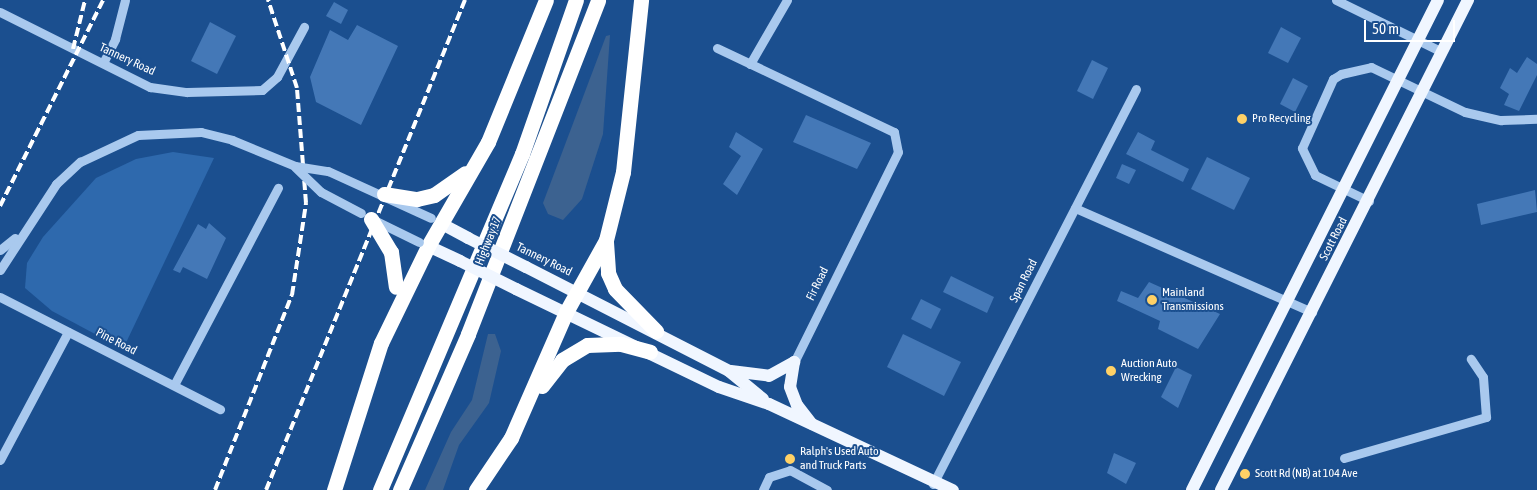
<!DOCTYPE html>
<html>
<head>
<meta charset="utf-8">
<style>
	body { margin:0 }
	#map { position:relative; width:1537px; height:490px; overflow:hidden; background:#1b4f8f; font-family:"Asap Condensed",sans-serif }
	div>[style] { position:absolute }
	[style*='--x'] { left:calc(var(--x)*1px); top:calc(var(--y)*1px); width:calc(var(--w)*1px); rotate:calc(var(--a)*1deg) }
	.green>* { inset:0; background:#2e69ad }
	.water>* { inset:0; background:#3c6290 }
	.building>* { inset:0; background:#4478b7 }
	.minor>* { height:9px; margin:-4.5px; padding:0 4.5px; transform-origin:4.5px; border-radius:4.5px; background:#a9c9ee }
	.major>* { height:12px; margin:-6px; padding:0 6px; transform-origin:6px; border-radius:6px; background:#f0f6ff }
	.highway>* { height:15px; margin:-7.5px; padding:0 7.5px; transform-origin:7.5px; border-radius:7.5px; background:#fff }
	.rail>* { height:4px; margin-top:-2px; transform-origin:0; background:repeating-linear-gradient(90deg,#fff 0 9px,transparent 0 13px) }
	.minor-bridge>* { height:9px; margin:-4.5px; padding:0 4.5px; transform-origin:4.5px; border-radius:4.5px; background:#a9c9ee }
	.major-bridge>* { height:12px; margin:-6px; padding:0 6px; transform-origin:6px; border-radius:6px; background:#f0f6ff }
	.highway-bridge>* { height:15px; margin:-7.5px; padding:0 7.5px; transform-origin:7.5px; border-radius:7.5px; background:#fff }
	.dots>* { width:14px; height:14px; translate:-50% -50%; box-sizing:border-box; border:2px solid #1b4f8f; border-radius:50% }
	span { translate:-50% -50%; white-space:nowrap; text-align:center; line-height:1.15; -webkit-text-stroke:4px #1b4f8f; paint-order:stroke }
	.street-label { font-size:12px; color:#fff }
	.poi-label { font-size:12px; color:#fff }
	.left { translate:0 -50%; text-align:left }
	.scale { position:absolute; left:1364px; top:20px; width:91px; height:22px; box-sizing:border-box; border:2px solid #fff; border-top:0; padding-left:6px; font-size:15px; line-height:18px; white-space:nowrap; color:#fff; -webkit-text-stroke:4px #1b4f8f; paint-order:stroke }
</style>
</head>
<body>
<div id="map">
	<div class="green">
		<div style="clip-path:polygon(173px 152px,214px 158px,123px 349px,52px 311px,25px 288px,27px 263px,43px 237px,96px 178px,136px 159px)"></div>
	</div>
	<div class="water">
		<div style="clip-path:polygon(610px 35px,603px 134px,582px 199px,563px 220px,548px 214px,543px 203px,606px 36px)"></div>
		<div style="clip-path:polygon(488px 334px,495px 334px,501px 351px,489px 403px,459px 445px,443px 490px,425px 490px,451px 432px,472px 400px)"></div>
	</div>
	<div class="building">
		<div style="clip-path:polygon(334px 2px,348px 10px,341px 24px,326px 16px)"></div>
		<div style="clip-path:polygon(210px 22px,236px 36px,217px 74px,191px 61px)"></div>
		<div style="clip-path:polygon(357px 25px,398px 46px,361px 125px,316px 102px,310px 77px,330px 30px,348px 40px)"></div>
		<div style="clip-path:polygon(1281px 27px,1301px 38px,1288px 63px,1268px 53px)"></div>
		<div style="clip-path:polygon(1527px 57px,1537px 64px,1537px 75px,1519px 111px,1504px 105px,1509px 94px,1500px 88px,1510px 68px,1517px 73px)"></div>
		<div style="clip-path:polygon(1092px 60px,1108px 68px,1093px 99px,1077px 91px)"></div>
		<div style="clip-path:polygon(1293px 78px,1308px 86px,1295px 112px,1280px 104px)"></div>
		<div style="clip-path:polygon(806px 115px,871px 143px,857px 169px,793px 142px)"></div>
		<div style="clip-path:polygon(736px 132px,763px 149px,737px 195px,723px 184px,741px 156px,729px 147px)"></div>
		<div style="clip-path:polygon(1138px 132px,1155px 141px,1151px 150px,1189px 169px,1183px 182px,1126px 154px)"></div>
		<div style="clip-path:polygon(1207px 157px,1250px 178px,1234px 210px,1191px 189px)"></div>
		<div style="clip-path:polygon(1122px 164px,1136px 170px,1129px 184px,1116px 178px)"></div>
		<div style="clip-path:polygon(1535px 190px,1537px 212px,1481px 225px,1477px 204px)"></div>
		<div style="clip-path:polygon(209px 223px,226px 238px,207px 279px,183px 267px,180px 273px,173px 270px,198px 224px,206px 229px)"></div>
		<div style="clip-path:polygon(951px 276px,994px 297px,987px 313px,943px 292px)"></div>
		<div style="clip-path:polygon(1149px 282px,1220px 314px,1198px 349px,1158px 329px,1160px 321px,1117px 301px,1121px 291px,1138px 298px)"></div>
		<div style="clip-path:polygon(921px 299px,941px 309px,931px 329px,911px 319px)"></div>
		<div style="clip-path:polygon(903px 334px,961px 362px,944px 396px,887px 367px)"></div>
		<div style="clip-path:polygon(1176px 367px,1192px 375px,1178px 408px,1161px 397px)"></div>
		<div style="clip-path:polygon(1114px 453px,1136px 463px,1126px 484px,1107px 473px)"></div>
	</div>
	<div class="minor">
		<div style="--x:1336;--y:0;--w:118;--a:26.1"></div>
		<div style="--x:0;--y:12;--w:168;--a:26.6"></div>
		<div style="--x:150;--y:87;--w:37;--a:8"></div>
		<div style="--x:187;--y:92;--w:75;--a:-1.5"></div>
		<div style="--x:262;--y:90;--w:20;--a:-41"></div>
		<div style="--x:277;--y:77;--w:57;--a:-61.6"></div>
		<div style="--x:717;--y:48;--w:196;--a:25.4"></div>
		<div style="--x:894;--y:132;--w:20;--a:79"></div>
		<div style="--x:898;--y:152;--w:234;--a:116.3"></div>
		<div style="--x:103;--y:63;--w:27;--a:-63"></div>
		<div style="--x:115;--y:39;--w:40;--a:-75.6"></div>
		<div style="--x:750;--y:64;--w:74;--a:-60"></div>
		<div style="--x:1369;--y:201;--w:60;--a:-154.3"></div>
		<div style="--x:1315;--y:175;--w:30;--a:-116"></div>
		<div style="--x:1302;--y:148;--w:76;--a:-65.8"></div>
		<div style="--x:1333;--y:79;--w:9;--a:-32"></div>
		<div style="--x:1341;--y:74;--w:31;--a:-13"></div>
		<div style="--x:1371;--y:67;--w:104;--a:25.6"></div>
		<div style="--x:1465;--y:112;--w:37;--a:13"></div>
		<div style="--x:1501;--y:120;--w:36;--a:-2"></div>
		<div style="--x:1075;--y:208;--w:259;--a:23.7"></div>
		<div style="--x:0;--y:250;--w:19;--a:-39"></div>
		<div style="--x:0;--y:270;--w:103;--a:-56.9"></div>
		<div style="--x:56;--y:184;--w:33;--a:-43"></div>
		<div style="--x:80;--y:162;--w:64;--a:-25"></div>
		<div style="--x:138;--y:135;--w:63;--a:-2.7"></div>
		<div style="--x:201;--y:132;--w:32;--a:14"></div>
		<div style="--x:232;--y:140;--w:68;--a:22.4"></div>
		<div style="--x:0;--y:297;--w:247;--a:27"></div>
		<div style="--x:174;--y:385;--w:223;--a:-62.2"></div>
		<div style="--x:1344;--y:458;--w:148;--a:-16.1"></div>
		<div style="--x:1486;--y:417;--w:40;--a:-94.3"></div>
		<div style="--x:1483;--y:377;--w:22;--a:-124"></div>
		<div style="--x:0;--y:460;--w:145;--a:-62"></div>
		<div style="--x:933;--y:484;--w:444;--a:-62.8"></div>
		<div style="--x:763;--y:490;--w:14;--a:-65"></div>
		<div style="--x:769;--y:477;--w:22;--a:-18"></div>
		<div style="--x:790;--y:470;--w:42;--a:28.4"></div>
	</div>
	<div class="major">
		<div style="--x:442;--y:224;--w:30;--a:28"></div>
		<div style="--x:428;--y:246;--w:35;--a:25"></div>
		<div style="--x:526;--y:267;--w:228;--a:27.1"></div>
		<div style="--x:729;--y:371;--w:44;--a:39.5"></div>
		<div style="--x:516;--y:289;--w:225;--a:25.8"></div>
		<div style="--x:719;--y:387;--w:53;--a:18.8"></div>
		<div style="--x:769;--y:404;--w:203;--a:25.1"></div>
		<div style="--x:794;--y:362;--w:25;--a:99"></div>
		<div style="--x:790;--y:387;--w:19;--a:69"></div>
		<div style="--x:797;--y:405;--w:24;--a:52"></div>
		<div style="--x:731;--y:371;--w:38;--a:7"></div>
		<div style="--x:769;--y:376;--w:29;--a:-29"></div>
		<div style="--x:1192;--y:490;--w:548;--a:-63.34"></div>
		<div style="--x:1221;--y:490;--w:549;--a:-63.25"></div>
	</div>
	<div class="highway">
		<div style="--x:434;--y:195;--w:38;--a:-35"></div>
		<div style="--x:606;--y:242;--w:31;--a:86"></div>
		<div style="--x:608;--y:273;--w:17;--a:66"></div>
		<div style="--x:615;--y:289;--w:59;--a:45.7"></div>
		<div style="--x:542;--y:386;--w:33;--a:-52"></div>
		<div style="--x:562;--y:360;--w:29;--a:-31"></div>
		<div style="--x:587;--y:345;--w:34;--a:-2"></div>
		<div style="--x:621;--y:344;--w:30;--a:15"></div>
		<div style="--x:334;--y:490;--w:154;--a:-72.3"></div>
		<div style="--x:381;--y:343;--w:108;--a:-64.1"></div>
		<div style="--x:428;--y:246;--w:120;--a:-60"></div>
		<div style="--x:488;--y:142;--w:153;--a:-67.8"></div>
		<div style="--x:380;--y:490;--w:365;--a:-67.1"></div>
		<div style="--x:522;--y:154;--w:163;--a:-70.7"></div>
		<div style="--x:400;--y:490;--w:170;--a:-66.4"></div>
		<div style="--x:468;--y:334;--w:358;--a:-68.7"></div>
		<div style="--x:476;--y:490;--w:63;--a:-56.1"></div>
		<div style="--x:511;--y:438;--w:137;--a:-66.4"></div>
		<div style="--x:566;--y:312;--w:82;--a:-60.9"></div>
		<div style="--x:606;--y:240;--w:70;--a:-76"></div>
		<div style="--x:623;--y:172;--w:173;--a:-84"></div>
	</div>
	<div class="rail">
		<div style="--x:73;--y:49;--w:50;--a:-76.2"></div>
		<div style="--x:0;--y:206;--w:230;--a:-63.4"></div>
		<div style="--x:215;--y:490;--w:210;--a:-68.5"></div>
		<div style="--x:292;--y:295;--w:93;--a:-81.3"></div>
		<div style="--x:306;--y:203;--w:115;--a:-94.5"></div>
		<div style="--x:297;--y:88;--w:93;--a:-108.2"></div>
		<div style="--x:266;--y:490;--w:529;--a:-67.9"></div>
	</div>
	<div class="minor-bridge">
		<div style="--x:295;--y:166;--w:33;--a:9"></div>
		<div style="--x:328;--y:171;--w:113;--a:24.5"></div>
		<div style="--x:295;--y:167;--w:36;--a:44"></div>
		<div style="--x:321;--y:192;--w:45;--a:27.7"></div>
		<div style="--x:374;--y:220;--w:50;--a:26.1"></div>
	</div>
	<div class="major-bridge">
		<div style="--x:468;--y:238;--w:65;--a:26.6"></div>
		<div style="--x:460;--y:261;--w:63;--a:26.6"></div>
	</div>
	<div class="highway-bridge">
		<div style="--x:384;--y:194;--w:33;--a:9"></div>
		<div style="--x:417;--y:199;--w:17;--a:-13"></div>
		<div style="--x:371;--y:219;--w:39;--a:59"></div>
		<div style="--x:391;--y:252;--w:35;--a:82"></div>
	</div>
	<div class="dots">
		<div style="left:1242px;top:119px;background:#ffd166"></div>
		<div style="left:1152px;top:300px;background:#ffd166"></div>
		<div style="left:1111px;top:371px;background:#ffd166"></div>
		<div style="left:790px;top:459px;background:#ffd166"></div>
		<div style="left:1245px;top:474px;background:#ffd166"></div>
	</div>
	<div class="street-label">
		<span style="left:127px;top:60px;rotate:25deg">Tannery Road</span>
		<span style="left:1334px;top:239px;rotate:-63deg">Scott Road</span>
		<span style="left:489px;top:241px;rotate:-68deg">Highway 17</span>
		<span style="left:544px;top:260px;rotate:26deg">Tannery Road</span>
		<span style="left:1024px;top:281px;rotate:-63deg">Span Road</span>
		<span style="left:818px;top:284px;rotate:-64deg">Fir Road</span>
		<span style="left:116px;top:342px;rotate:27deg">Pine Road</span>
	</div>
	<div class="poi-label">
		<span class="left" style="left:1252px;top:119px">Pro Recycling</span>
		<span class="left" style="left:1162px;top:300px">Mainland<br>Transmissions</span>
		<span class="left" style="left:1121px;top:371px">Auction Auto<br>Wrecking</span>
		<span class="left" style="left:800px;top:459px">Ralph's Used Auto<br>and Truck Parts</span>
		<span class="left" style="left:1255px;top:474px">Scott Rd (NB) at 104 Ave</span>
	</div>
	<div class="scale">50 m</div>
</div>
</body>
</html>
